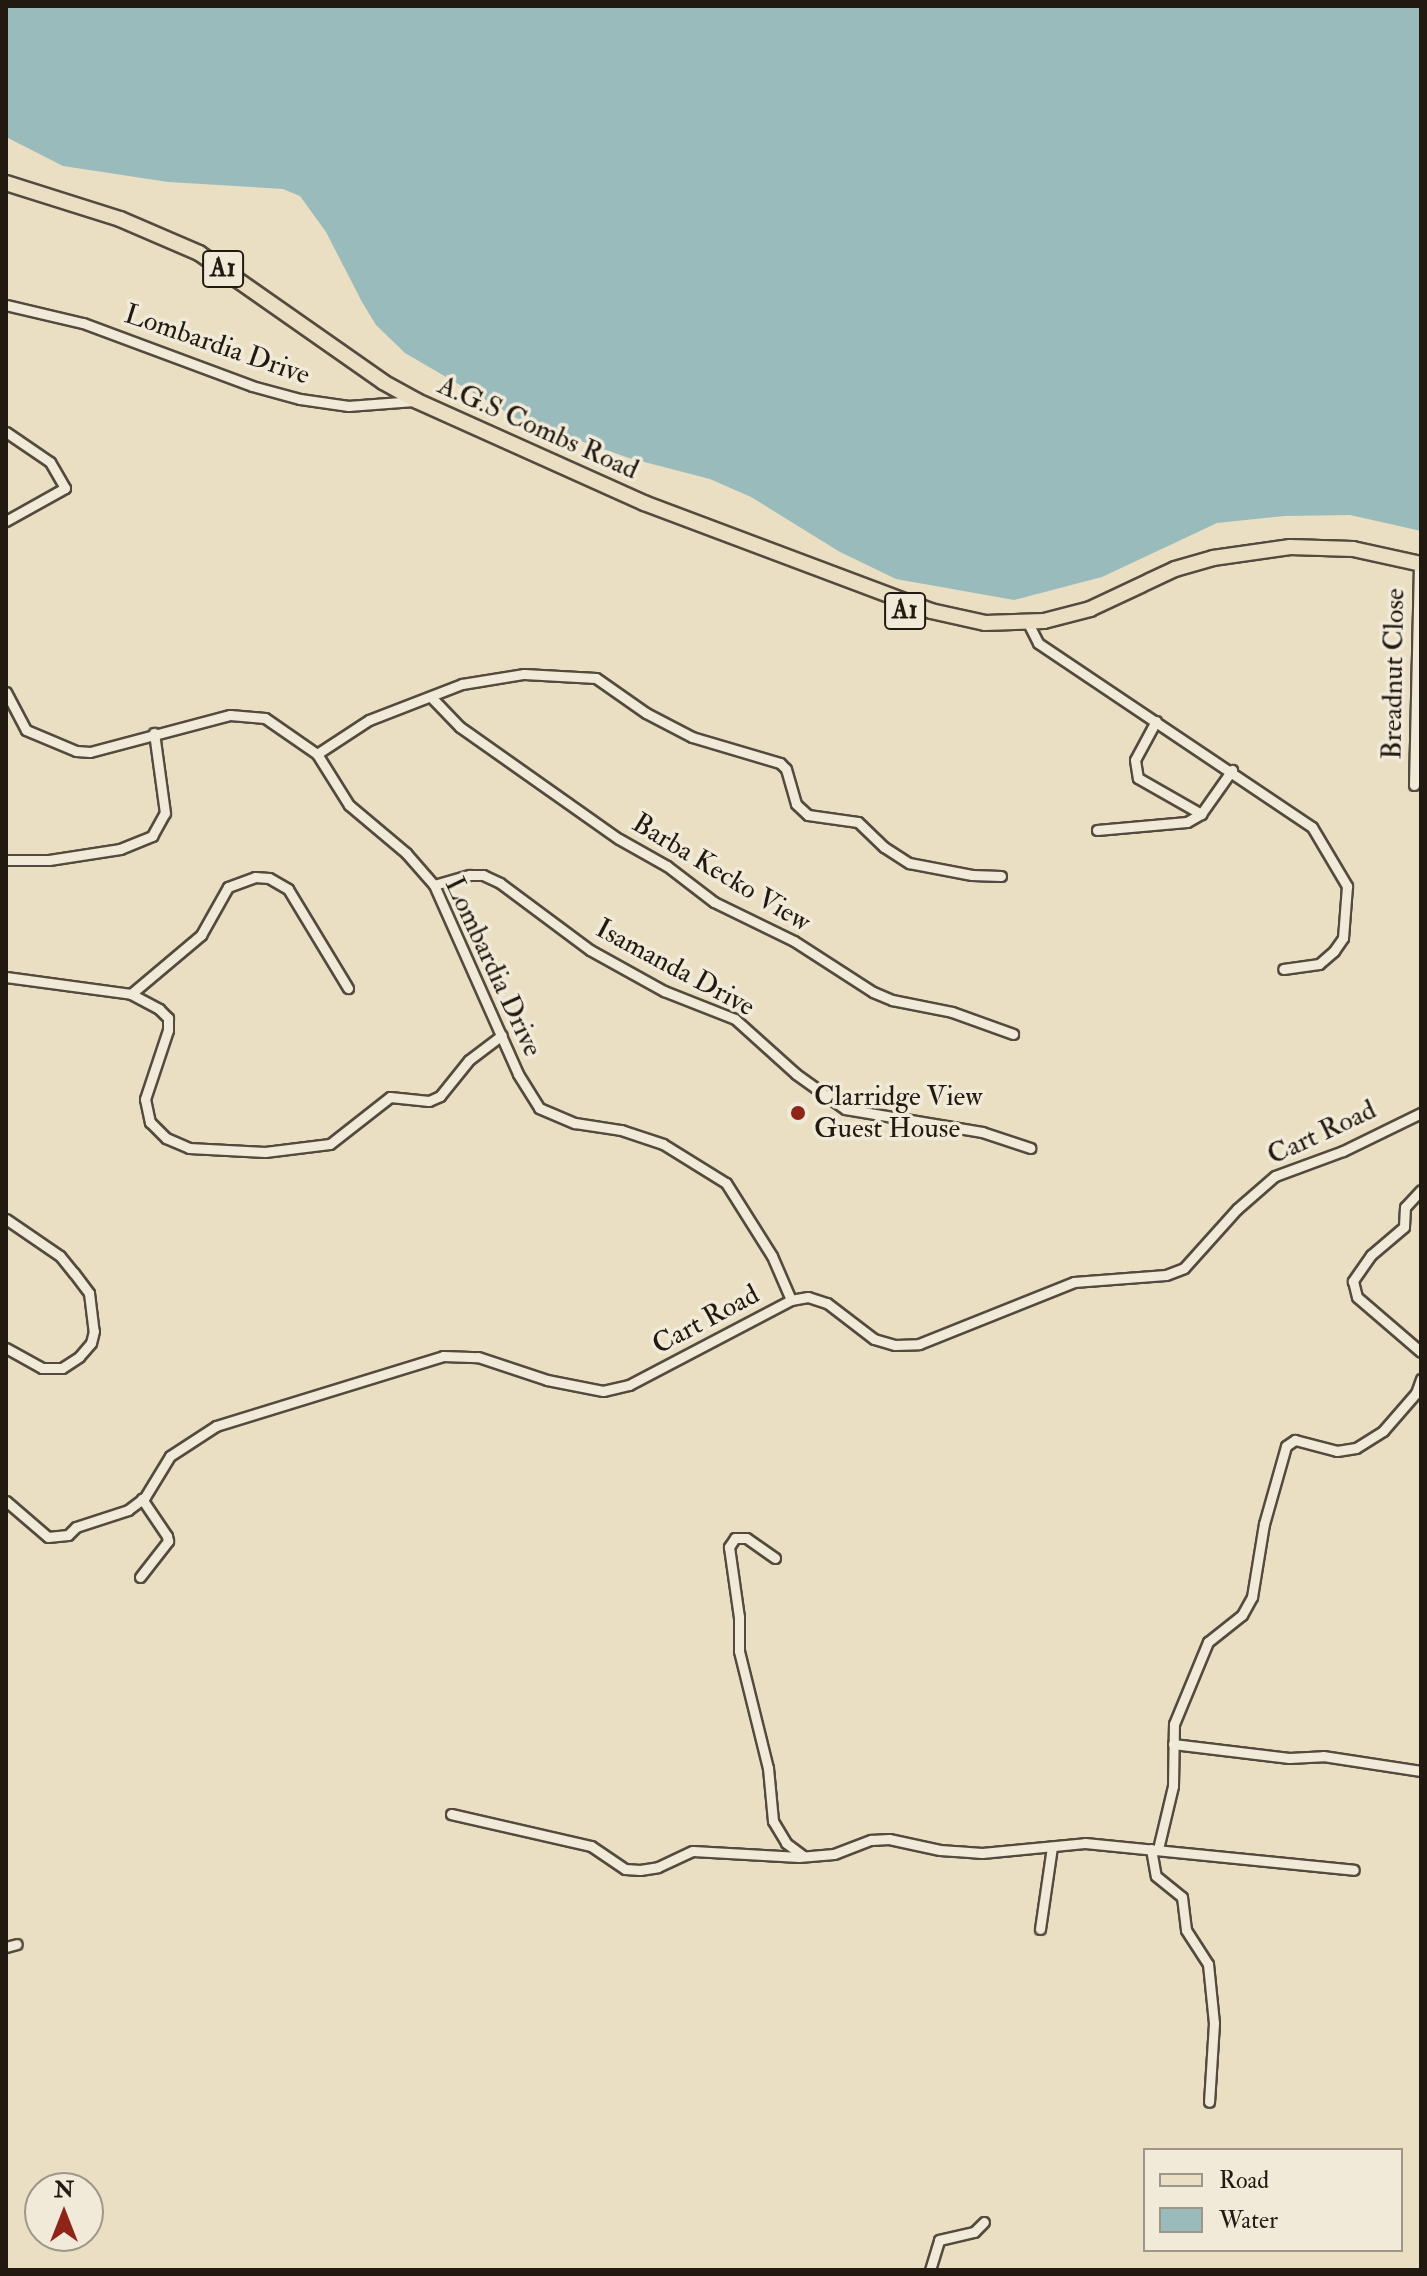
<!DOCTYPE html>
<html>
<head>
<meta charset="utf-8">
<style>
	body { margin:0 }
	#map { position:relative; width:1427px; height:2276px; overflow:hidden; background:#eadfc3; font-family:"IM FELL Double Pica",serif }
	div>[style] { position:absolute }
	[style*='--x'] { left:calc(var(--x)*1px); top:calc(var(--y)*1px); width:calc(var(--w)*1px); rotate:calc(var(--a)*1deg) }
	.water>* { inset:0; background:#9abbbb }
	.roads { filter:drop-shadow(2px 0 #544a3e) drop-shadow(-2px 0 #544a3e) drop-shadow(0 2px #544a3e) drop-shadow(0 -2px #544a3e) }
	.minor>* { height:9px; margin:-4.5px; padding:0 4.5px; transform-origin:4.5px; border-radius:4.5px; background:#f1ead8 }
	.primary>* { height:14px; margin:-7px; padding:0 7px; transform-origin:7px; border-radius:7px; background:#eadfc3 }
	.dots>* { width:22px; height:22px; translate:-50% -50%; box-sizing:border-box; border:4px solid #f1ead8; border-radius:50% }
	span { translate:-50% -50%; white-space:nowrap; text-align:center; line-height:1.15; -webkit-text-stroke:7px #f1ead8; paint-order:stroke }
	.shield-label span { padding:2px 6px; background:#f1ead8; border:2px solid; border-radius:6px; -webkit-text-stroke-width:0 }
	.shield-label { font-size:26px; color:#221911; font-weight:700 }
	.street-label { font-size:28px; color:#221911 }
	.poi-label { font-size:28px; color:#221911 }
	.left { translate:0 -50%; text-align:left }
	.frame { position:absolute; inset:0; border:8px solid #221911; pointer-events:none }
	.legend { position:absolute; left:1143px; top:2148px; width:260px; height:104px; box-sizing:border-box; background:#f1ead8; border:2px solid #9e9688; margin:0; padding:10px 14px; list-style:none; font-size:24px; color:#221911 }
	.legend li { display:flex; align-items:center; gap:16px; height:40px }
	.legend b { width:40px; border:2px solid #9e9688 }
	.north { position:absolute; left:24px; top:2172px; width:80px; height:80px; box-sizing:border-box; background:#f1ead8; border:2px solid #9e9688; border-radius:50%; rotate:0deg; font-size:22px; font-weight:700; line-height:32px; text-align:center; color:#221911 }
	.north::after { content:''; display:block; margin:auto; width:28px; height:36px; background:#8f2418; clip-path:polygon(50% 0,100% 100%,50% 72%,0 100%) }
</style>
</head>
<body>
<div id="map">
	<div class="water">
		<div style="clip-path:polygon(6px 6px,1421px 6px,1421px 531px,1350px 515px,1285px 516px,1217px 523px,1102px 577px,1014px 600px,896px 579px,840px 552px,751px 497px,710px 479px,629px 458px,518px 419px,405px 353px,376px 325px,362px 302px,326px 232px,300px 196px,283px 189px,168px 182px,63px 166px,6px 137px)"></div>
	</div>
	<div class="roads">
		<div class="minor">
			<div style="--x:6;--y:305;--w:79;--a:13.2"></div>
			<div style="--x:83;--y:323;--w:180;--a:20.4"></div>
			<div style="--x:252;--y:386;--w:50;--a:15.2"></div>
			<div style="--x:300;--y:399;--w:49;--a:8.3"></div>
			<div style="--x:348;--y:406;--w:66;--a:-4.3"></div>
			<div style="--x:6;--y:432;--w:53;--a:34.3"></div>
			<div style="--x:50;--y:462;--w:30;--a:60"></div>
			<div style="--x:65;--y:488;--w:68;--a:150.8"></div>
			<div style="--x:1028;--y:623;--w:22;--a:63"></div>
			<div style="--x:1038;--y:643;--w:330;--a:33.9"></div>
			<div style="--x:1312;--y:827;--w:69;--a:59.3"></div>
			<div style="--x:1347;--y:886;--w:52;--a:94.4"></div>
			<div style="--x:1343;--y:938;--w:16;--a:125"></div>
			<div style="--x:1334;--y:951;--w:20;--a:139"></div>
			<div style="--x:1319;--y:964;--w:36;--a:172"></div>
			<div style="--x:6;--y:692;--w:43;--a:62.2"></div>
			<div style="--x:26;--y:730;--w:54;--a:22.8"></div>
			<div style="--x:76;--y:751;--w:14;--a:4"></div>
			<div style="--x:90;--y:752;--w:145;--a:-14.8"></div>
			<div style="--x:230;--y:715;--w:35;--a:5"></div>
			<div style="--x:265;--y:718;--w:63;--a:34.7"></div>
			<div style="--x:317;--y:754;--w:60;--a:57.9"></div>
			<div style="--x:349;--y:805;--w:75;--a:40.1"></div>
			<div style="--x:406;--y:853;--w:43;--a:48.8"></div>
			<div style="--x:434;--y:885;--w:207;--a:66"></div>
			<div style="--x:518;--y:1074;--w:40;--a:58"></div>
			<div style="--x:539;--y:1108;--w:39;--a:23"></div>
			<div style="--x:575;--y:1123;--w:47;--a:8.7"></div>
			<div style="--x:621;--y:1130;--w:44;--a:18.4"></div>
			<div style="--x:663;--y:1144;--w:74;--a:31.8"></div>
			<div style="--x:726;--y:1183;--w:86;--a:57.8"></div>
			<div style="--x:772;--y:1256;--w:48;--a:66.6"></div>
			<div style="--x:432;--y:698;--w:40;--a:46"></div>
			<div style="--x:460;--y:727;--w:194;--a:35.2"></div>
			<div style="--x:619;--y:839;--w:55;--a:29.4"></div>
			<div style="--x:667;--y:866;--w:59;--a:37.5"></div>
			<div style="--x:714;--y:902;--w:89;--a:26"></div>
			<div style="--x:794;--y:941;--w:94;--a:32.8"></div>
			<div style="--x:873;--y:992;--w:21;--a:23"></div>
			<div style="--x:892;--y:1000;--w:61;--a:11.3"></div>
			<div style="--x:952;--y:1012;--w:65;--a:19.8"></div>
			<div style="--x:1156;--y:721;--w:44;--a:118.3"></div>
			<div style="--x:1135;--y:760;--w:18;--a:81"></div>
			<div style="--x:1138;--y:778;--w:73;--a:29.7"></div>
			<div style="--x:317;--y:754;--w:62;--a:-33.2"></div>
			<div style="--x:369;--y:720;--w:100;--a:-21.2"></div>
			<div style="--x:462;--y:684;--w:63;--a:-9.2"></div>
			<div style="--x:524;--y:674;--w:72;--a:3.2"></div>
			<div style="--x:596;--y:678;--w:61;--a:35"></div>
			<div style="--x:646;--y:713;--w:52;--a:27.6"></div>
			<div style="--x:692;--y:737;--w:92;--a:16.5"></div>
			<div style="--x:780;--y:763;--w:8;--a:45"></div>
			<div style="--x:786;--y:769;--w:36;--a:74"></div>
			<div style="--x:796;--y:804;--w:16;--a:43"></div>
			<div style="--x:808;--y:815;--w:50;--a:8"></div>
			<div style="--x:858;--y:822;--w:36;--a:44"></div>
			<div style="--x:884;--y:847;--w:30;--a:33"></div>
			<div style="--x:909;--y:863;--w:64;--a:10.8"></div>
			<div style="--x:972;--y:875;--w:29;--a:2"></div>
			<div style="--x:1414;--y:785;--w:221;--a:-88.7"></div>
			<div style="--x:1097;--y:830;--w:90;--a:-5.1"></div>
			<div style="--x:1187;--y:822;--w:16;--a:-30"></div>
			<div style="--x:1201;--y:814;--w:54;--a:-54.8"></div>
			<div style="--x:6;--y:860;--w:43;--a:0"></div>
			<div style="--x:49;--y:860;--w:72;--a:-8.8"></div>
			<div style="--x:120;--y:849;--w:35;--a:-22"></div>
			<div style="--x:152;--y:836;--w:26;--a:-61"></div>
			<div style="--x:165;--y:813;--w:81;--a:-97.8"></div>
			<div style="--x:434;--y:885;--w:37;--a:-16"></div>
			<div style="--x:470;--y:875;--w:13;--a:0"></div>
			<div style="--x:483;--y:875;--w:19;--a:25"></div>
			<div style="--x:500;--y:883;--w:112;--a:36.7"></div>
			<div style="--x:590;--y:950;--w:85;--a:29"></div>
			<div style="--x:664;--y:991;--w:76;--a:21.5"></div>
			<div style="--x:735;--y:1019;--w:82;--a:42"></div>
			<div style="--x:796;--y:1074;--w:60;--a:35.5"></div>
			<div style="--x:845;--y:1109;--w:139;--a:9.5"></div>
			<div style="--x:982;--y:1132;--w:51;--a:18.4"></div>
			<div style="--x:6;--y:977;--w:126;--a:7.7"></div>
			<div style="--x:131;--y:994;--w:32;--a:28"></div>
			<div style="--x:159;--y:1009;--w:13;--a:45"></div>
			<div style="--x:168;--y:1018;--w:12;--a:90"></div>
			<div style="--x:168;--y:1030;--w:73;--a:108.4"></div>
			<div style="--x:145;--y:1099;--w:24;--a:78"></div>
			<div style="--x:150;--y:1122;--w:23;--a:45"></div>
			<div style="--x:166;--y:1138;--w:25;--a:23"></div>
			<div style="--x:189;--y:1148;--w:76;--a:3"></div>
			<div style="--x:265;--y:1152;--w:65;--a:-7"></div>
			<div style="--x:330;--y:1144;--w:76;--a:-38.1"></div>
			<div style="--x:390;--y:1097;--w:39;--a:6"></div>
			<div style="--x:429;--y:1101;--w:12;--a:-24"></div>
			<div style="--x:440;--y:1096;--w:46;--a:-51.1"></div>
			<div style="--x:469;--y:1060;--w:41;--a:-37.1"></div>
			<div style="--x:131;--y:994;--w:92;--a:-40.1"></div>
			<div style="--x:201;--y:935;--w:55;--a:-60.6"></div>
			<div style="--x:228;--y:887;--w:29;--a:-20"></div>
			<div style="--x:255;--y:877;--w:14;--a:4"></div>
			<div style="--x:269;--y:878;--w:22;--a:30"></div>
			<div style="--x:288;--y:889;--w:116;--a:58.8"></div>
			<div style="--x:1421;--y:1190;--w:23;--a:133"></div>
			<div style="--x:1405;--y:1207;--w:20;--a:93"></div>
			<div style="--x:1404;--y:1227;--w:43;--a:139.7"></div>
			<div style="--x:1371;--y:1255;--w:32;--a:125"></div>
			<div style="--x:1353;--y:1281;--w:16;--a:76"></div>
			<div style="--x:1357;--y:1297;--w:84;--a:40.7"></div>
			<div style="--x:6;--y:1219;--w:65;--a:34.4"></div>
			<div style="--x:60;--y:1256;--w:22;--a:51"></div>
			<div style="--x:74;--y:1273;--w:25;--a:53"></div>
			<div style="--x:89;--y:1293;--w:38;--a:83"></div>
			<div style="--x:94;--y:1331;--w:12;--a:104"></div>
			<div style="--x:91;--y:1343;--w:18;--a:131"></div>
			<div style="--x:79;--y:1357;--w:20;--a:147"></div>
			<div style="--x:62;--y:1368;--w:20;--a:180"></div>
			<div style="--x:42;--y:1368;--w:41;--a:-150.9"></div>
			<div style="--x:6;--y:1501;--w:55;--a:40.6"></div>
			<div style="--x:48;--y:1537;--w:20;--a:-6"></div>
			<div style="--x:68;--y:1535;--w:11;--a:-45"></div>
			<div style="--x:76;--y:1527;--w:55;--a:-18.1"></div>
			<div style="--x:128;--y:1510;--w:21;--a:-37"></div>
			<div style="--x:145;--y:1497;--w:48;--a:-58.6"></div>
			<div style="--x:170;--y:1456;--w:55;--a:-33.1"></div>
			<div style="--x:216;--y:1426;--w:238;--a:-17.1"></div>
			<div style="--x:443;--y:1356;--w:35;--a:2"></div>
			<div style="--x:478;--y:1357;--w:73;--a:18.4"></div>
			<div style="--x:547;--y:1380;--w:57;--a:11.1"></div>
			<div style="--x:603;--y:1391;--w:27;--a:-13"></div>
			<div style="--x:629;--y:1385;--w:183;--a:-27.7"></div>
			<div style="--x:791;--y:1300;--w:17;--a:-10"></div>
			<div style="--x:808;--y:1297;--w:20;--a:18"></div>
			<div style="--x:827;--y:1303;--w:59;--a:37.5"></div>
			<div style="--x:874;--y:1339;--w:22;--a:16"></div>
			<div style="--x:895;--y:1345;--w:24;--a:-2"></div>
			<div style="--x:919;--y:1344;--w:167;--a:-21.8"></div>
			<div style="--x:1074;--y:1282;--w:92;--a:-4.4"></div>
			<div style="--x:1166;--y:1275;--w:19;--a:-21"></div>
			<div style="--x:1184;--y:1268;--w:79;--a:-48.1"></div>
			<div style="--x:1237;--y:1209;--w:50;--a:-41"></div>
			<div style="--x:1275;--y:1176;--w:72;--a:-20.2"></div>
			<div style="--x:1343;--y:1151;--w:87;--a:-26"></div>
			<div style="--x:775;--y:1558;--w:35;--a:-145"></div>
			<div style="--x:746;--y:1538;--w:11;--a:180"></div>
			<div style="--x:735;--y:1538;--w:11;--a:124"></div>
			<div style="--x:729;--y:1547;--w:71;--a:81.9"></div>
			<div style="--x:739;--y:1617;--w:34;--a:90"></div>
			<div style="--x:739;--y:1651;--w:121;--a:76.1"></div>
			<div style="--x:768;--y:1768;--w:53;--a:84.6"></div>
			<div style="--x:773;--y:1821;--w:26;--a:59"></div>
			<div style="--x:786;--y:1843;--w:21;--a:37"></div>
			<div style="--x:140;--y:1577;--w:46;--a:-52.1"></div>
			<div style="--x:168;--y:1541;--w:5;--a:-101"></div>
			<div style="--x:167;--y:1536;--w:45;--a:-124"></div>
			<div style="--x:1173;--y:1744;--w:117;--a:6.9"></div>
			<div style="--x:1289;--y:1758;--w:34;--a:-3"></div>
			<div style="--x:1323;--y:1756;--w:99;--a:8.7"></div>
			<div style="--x:451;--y:1814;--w:144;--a:12.9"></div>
			<div style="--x:591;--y:1846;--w:41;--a:34.1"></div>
			<div style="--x:625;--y:1869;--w:15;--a:4"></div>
			<div style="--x:640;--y:1870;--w:18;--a:-9"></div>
			<div style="--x:658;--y:1867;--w:38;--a:-25"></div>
			<div style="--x:693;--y:1851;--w:106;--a:3.2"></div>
			<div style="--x:799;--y:1857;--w:35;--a:-5"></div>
			<div style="--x:834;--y:1854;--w:40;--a:-21"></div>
			<div style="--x:871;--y:1840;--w:18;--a:-3"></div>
			<div style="--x:889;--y:1839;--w:52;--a:12.2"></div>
			<div style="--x:940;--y:1850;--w:42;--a:4.1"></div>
			<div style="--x:982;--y:1853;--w:103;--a:-5.5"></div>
			<div style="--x:1085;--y:1843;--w:270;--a:5.7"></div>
			<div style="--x:1151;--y:1849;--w:27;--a:80"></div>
			<div style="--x:1156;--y:1876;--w:33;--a:39"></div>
			<div style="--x:1182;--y:1897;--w:33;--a:83"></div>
			<div style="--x:1186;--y:1930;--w:40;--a:57.1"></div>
			<div style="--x:1208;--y:1964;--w:59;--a:84.2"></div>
			<div style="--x:1214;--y:2023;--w:79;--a:93.6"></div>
			<div style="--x:1158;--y:1849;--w:65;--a:-76.6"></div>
			<div style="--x:1173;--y:1786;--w:62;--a:-89.1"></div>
			<div style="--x:1174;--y:1724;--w:89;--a:-67.5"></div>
			<div style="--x:1208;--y:1642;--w:43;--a:-38.5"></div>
			<div style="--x:1242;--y:1615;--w:21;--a:-61"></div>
			<div style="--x:1252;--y:1597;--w:74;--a:-80.7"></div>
			<div style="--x:1264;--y:1524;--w:81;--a:-74.2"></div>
			<div style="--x:1286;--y:1446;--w:11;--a:-34"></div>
			<div style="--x:1295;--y:1440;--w:43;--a:14.7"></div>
			<div style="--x:1337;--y:1451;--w:19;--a:-9"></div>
			<div style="--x:1356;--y:1448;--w:32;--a:-32"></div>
			<div style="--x:1383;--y:1431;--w:50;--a:-49"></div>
			<div style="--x:1416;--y:1393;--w:15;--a:-70"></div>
			<div style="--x:1040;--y:1929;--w:83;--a:-81.7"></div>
			<div style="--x:6;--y:1947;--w:11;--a:-15"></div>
			<div style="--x:930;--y:2270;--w:31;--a:-73"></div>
			<div style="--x:939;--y:2240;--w:36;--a:-13"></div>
			<div style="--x:974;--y:2232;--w:14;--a:-45"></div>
		</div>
		<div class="primary">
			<div style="--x:6;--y:183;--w:120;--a:17.5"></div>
			<div style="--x:120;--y:219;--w:86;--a:23.3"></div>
			<div style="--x:199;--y:253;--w:225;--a:35"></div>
			<div style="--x:383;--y:382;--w:39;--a:29"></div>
			<div style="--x:417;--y:401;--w:249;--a:24.2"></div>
			<div style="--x:644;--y:503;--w:307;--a:20.6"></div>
			<div style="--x:931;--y:611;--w:55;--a:12.5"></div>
			<div style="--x:985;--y:623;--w:59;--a:-1.9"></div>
			<div style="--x:1044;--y:621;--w:48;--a:-14.6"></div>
			<div style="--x:1090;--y:609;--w:94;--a:-25.2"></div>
			<div style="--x:1175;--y:569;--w:40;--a:-16"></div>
			<div style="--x:1213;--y:558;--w:78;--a:-8.1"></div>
			<div style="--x:1290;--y:547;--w:63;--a:1.8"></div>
			<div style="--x:1353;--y:549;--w:70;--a:12.4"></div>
		</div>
	</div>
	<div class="dots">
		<div style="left:798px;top:1113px;background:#8f2418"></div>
	</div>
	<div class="shield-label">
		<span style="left:223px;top:269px">A1</span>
		<span style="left:905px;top:611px">A1</span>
	</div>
	<div class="street-label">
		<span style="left:217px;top:345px;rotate:19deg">Lombardia Drive</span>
		<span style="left:538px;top:428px;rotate:24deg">A.G.S Combs Road</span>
		<span style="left:1394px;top:674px;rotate:-89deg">Breadnut Close</span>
		<span style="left:721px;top:873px;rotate:31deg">Barba Kecko View</span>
		<span style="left:493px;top:967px;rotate:65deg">Lombardia Drive</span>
		<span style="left:675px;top:968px;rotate:28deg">Isamanda Drive</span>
		<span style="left:1322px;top:1133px;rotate:-25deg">Cart Road</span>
		<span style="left:706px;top:1320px;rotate:-28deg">Cart Road</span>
	</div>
	<div class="poi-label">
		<span class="left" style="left:814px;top:1113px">Clarridge View<br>Guest House</span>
	</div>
	<div class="frame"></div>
	<ul class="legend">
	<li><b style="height:10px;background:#eadfc3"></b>Road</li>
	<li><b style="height:22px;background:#9abbbb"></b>Water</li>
	</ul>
	<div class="north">N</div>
</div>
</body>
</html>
